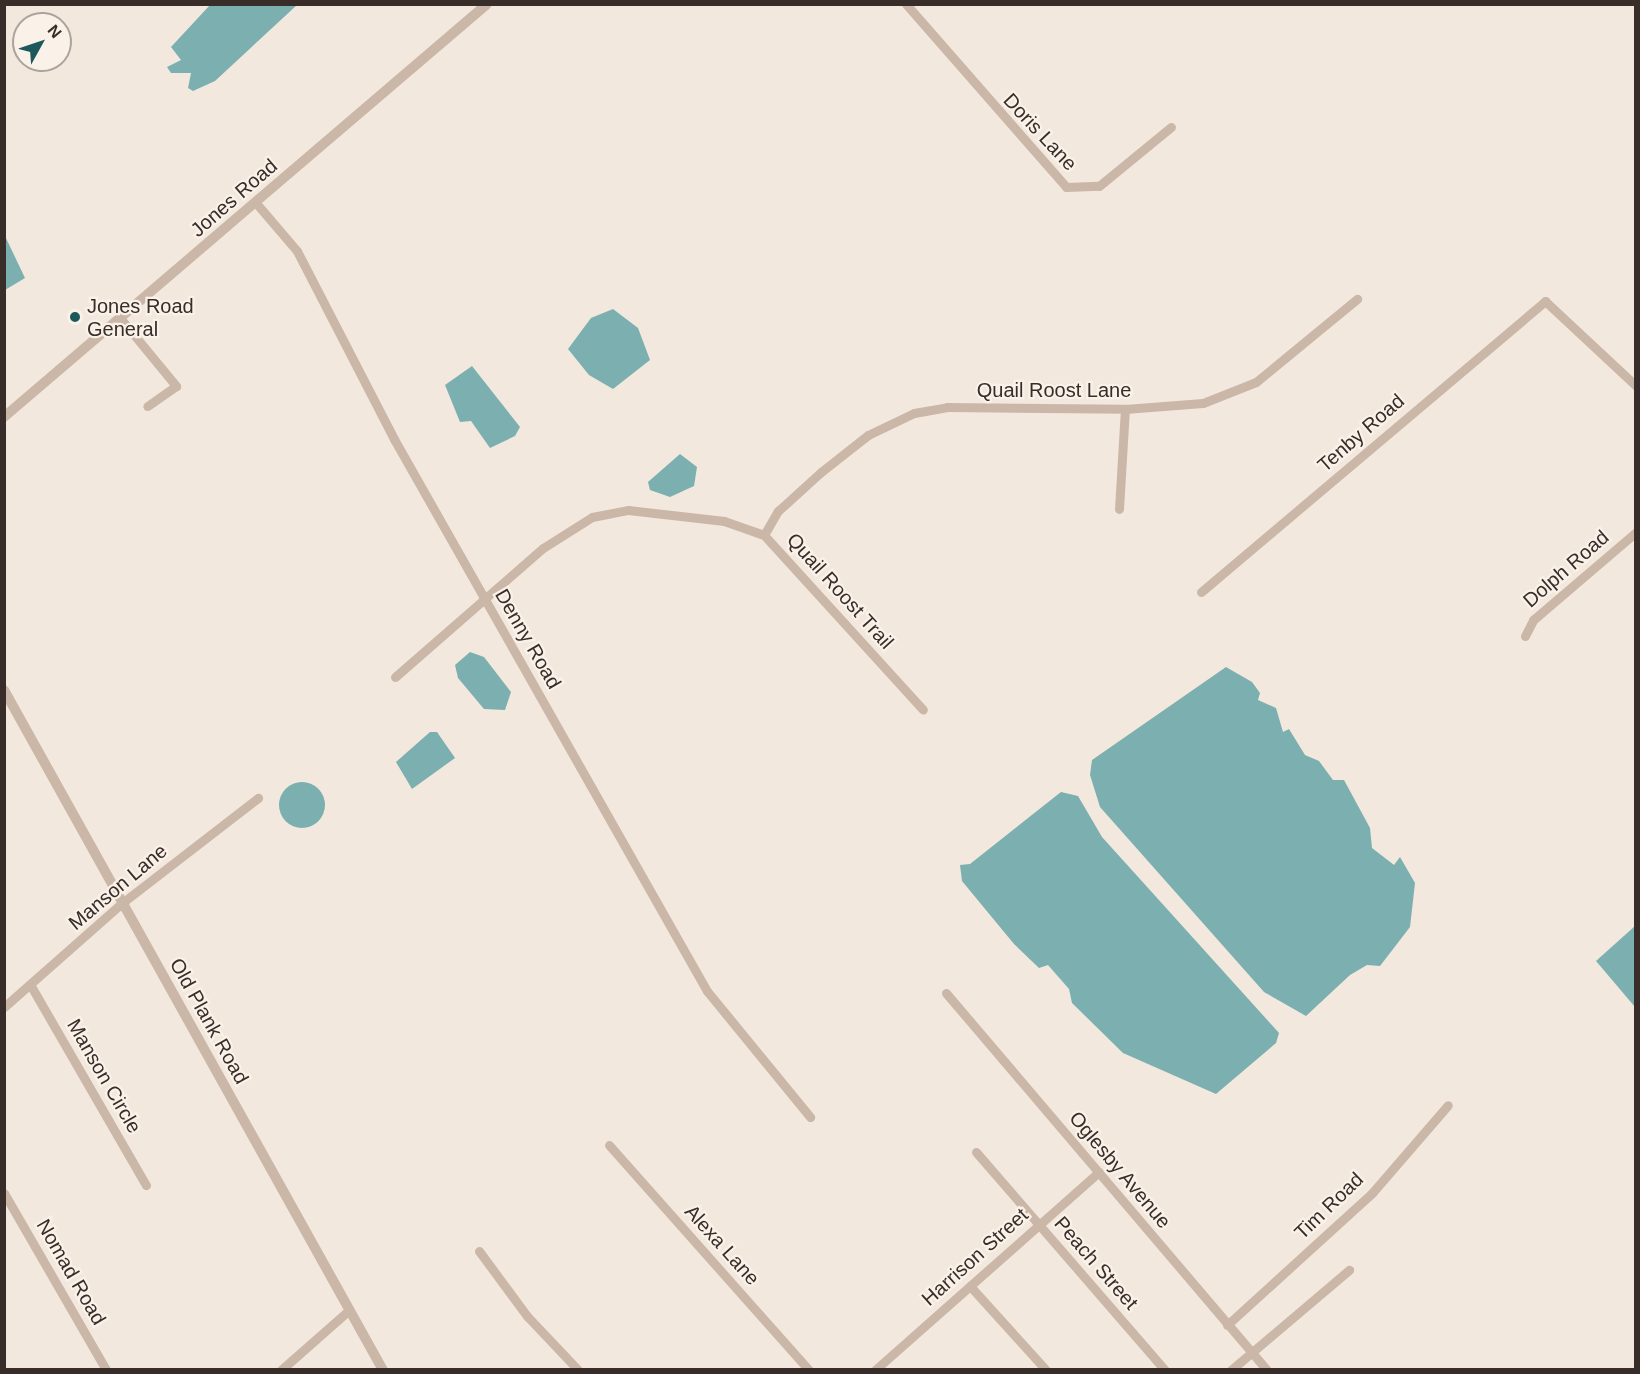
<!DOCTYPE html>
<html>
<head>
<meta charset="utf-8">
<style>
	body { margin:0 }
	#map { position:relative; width:1640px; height:1374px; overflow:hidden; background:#f3e8dd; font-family:Arial,sans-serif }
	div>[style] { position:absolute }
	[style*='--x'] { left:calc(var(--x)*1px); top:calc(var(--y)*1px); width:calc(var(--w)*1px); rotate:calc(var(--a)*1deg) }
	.water>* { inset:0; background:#7bafb0 }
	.round { border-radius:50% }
	.minor>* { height:9px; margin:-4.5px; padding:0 4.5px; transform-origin:4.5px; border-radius:4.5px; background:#cbb7a8 }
	.tertiary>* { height:10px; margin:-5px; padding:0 5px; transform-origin:5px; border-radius:5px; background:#cbb7a8 }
	.dots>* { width:16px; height:16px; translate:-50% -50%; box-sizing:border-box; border:3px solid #faf2e9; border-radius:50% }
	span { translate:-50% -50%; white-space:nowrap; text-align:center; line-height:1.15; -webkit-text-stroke:4.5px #faf2e9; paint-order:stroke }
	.street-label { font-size:20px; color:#382d29 }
	.poi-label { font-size:20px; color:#382d29 }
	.left { translate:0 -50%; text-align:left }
	.frame { position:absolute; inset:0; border:6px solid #382d29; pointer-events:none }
	.north { position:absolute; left:12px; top:12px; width:60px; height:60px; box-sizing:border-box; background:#faf2e9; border:2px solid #aca39c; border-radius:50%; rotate:50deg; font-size:16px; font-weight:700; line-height:24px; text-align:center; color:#382d29 }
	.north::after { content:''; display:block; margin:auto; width:21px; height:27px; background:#1d585a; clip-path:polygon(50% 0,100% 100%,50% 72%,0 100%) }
</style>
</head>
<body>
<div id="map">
	<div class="water">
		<div style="clip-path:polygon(210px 5px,297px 5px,215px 81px,193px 91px,188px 88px,191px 73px,171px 73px,167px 67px,181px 60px,171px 47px)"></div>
		<div style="clip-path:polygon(5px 236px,25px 278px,5px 290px,4px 290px)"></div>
		<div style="clip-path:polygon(613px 309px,638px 328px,650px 360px,613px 389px,589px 375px,568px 349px,591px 318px)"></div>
		<div style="clip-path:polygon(472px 366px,520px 427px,515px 436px,490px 448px,471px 421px,460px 422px,445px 385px)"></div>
		<div style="clip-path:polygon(680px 454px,697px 467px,694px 486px,670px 497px,650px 490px,648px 482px)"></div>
		<div style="clip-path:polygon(470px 652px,484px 657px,511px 692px,505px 710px,484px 709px,458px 678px,455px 665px)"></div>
		<div style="clip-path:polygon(1226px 667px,1252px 682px,1260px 693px,1258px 700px,1276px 708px,1283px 732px,1289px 729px,1305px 755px,1319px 761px,1333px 780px,1344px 780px,1370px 828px,1372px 848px,1394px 865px,1400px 857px,1415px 883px,1410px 927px,1380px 966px,1367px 965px,1350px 975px,1306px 1016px,1264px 992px,1100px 807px,1090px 775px,1092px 760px)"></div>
		<div style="clip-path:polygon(430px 732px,437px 732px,455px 758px,412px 789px,396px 762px)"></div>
		<div class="round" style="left:279px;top:782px;width:46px;height:46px"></div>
		<div style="clip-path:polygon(1061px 792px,1078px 796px,1102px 837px,1279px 1033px,1276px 1043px,1216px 1094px,1123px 1053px,1072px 1003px,1069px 989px,1048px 965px,1039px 968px,1014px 944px,962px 881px,960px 865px,970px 864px)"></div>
		<div style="clip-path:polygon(1635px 926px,1635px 1007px,1596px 961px)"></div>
	</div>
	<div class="minor">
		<div style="--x:906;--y:4;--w:243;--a:48.8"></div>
		<div style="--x:1066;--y:187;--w:33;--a:-2"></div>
		<div style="--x:1099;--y:186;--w:93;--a:-39.3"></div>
		<div style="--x:256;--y:203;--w:63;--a:49.5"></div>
		<div style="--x:297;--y:251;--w:212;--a:62.7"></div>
		<div style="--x:394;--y:439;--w:635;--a:60.45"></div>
		<div style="--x:707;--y:991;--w:163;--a:50.7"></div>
		<div style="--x:121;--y:319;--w:87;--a:50.6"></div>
		<div style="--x:176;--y:386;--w:35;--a:145"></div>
		<div style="--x:1119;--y:509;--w:100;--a:-86.6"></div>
		<div style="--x:764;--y:535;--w:28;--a:-60"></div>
		<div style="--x:778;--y:511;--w:58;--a:-42.2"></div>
		<div style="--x:821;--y:472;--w:60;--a:-38.2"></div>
		<div style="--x:868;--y:435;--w:51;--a:-25.6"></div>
		<div style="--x:914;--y:413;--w:34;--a:-10"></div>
		<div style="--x:947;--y:407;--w:178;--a:0.6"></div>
		<div style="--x:1125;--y:409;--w:78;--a:-4.4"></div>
		<div style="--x:1203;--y:403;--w:57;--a:-21.6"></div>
		<div style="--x:1256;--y:382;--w:131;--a:-39.4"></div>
		<div style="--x:1201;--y:592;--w:451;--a:-40.2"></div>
		<div style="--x:1545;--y:301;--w:125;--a:43"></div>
		<div style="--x:1525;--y:636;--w:18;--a:-63"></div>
		<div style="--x:1533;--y:620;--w:135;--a:-40.5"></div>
		<div style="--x:395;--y:677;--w:196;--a:-41.1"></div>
		<div style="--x:543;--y:548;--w:58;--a:-32.3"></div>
		<div style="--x:592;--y:517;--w:37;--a:-11"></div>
		<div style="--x:628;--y:510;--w:97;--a:6.5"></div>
		<div style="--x:724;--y:521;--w:42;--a:19.3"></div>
		<div style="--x:764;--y:535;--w:236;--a:47.7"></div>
		<div style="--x:31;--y:986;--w:230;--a:60"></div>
		<div style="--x:946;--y:993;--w:495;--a:49.6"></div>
		<div style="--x:4;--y:1007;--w:157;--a:-41.4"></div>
		<div style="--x:122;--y:903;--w:172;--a:-37.7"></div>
		<div style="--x:609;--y:1145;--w:301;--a:48.4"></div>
		<div style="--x:976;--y:1152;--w:289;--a:49.1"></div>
		<div style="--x:4;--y:1193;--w:204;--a:60"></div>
		<div style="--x:479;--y:1251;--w:81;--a:53.6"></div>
		<div style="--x:527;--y:1316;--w:74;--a:46.6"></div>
		<div style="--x:970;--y:1286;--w:113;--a:47.9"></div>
		<div style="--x:1227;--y:1325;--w:196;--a:-42.3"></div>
		<div style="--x:1372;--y:1193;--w:116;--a:-49.2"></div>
		<div style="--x:281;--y:1370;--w:91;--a:-41.4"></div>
		<div style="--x:875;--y:1370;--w:299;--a:-41.5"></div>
		<div style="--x:1231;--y:1370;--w:155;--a:-40.3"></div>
	</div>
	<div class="tertiary">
		<div style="--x:4;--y:417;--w:635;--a:-40.53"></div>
		<div style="--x:4;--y:690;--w:778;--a:60.87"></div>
	</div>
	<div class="dots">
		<div style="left:75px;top:317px;background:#1d585a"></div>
	</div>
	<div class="street-label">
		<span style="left:1040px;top:132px;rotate:47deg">Doris Lane</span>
		<span style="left:234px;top:198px;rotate:-41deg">Jones Road</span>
		<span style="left:1054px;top:390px">Quail Roost Lane</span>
		<span style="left:1361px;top:433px;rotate:-41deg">Tenby Road</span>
		<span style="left:1566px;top:569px;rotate:-41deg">Dolph Road</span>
		<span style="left:840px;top:591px;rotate:48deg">Quail Roost Trail</span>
		<span style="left:528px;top:639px;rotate:60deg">Denny Road</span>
		<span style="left:118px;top:887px;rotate:-40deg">Manson Lane</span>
		<span style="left:209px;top:1021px;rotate:61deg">Old Plank Road</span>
		<span style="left:104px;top:1076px;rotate:60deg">Manson Circle</span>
		<span style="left:1120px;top:1170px;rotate:50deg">Oglesby Avenue</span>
		<span style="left:1329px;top:1206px;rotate:-44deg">Tim Road</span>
		<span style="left:722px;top:1245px;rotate:48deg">Alexa Lane</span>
		<span style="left:975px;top:1257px;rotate:-42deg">Harrison Street</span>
		<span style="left:1096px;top:1263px;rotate:49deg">Peach Street</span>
		<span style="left:71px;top:1272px;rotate:60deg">Nomad Road</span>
	</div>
	<div class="poi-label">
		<span class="left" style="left:87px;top:318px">Jones Road<br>General</span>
	</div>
	<div class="frame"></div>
	<div class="north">N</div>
</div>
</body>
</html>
